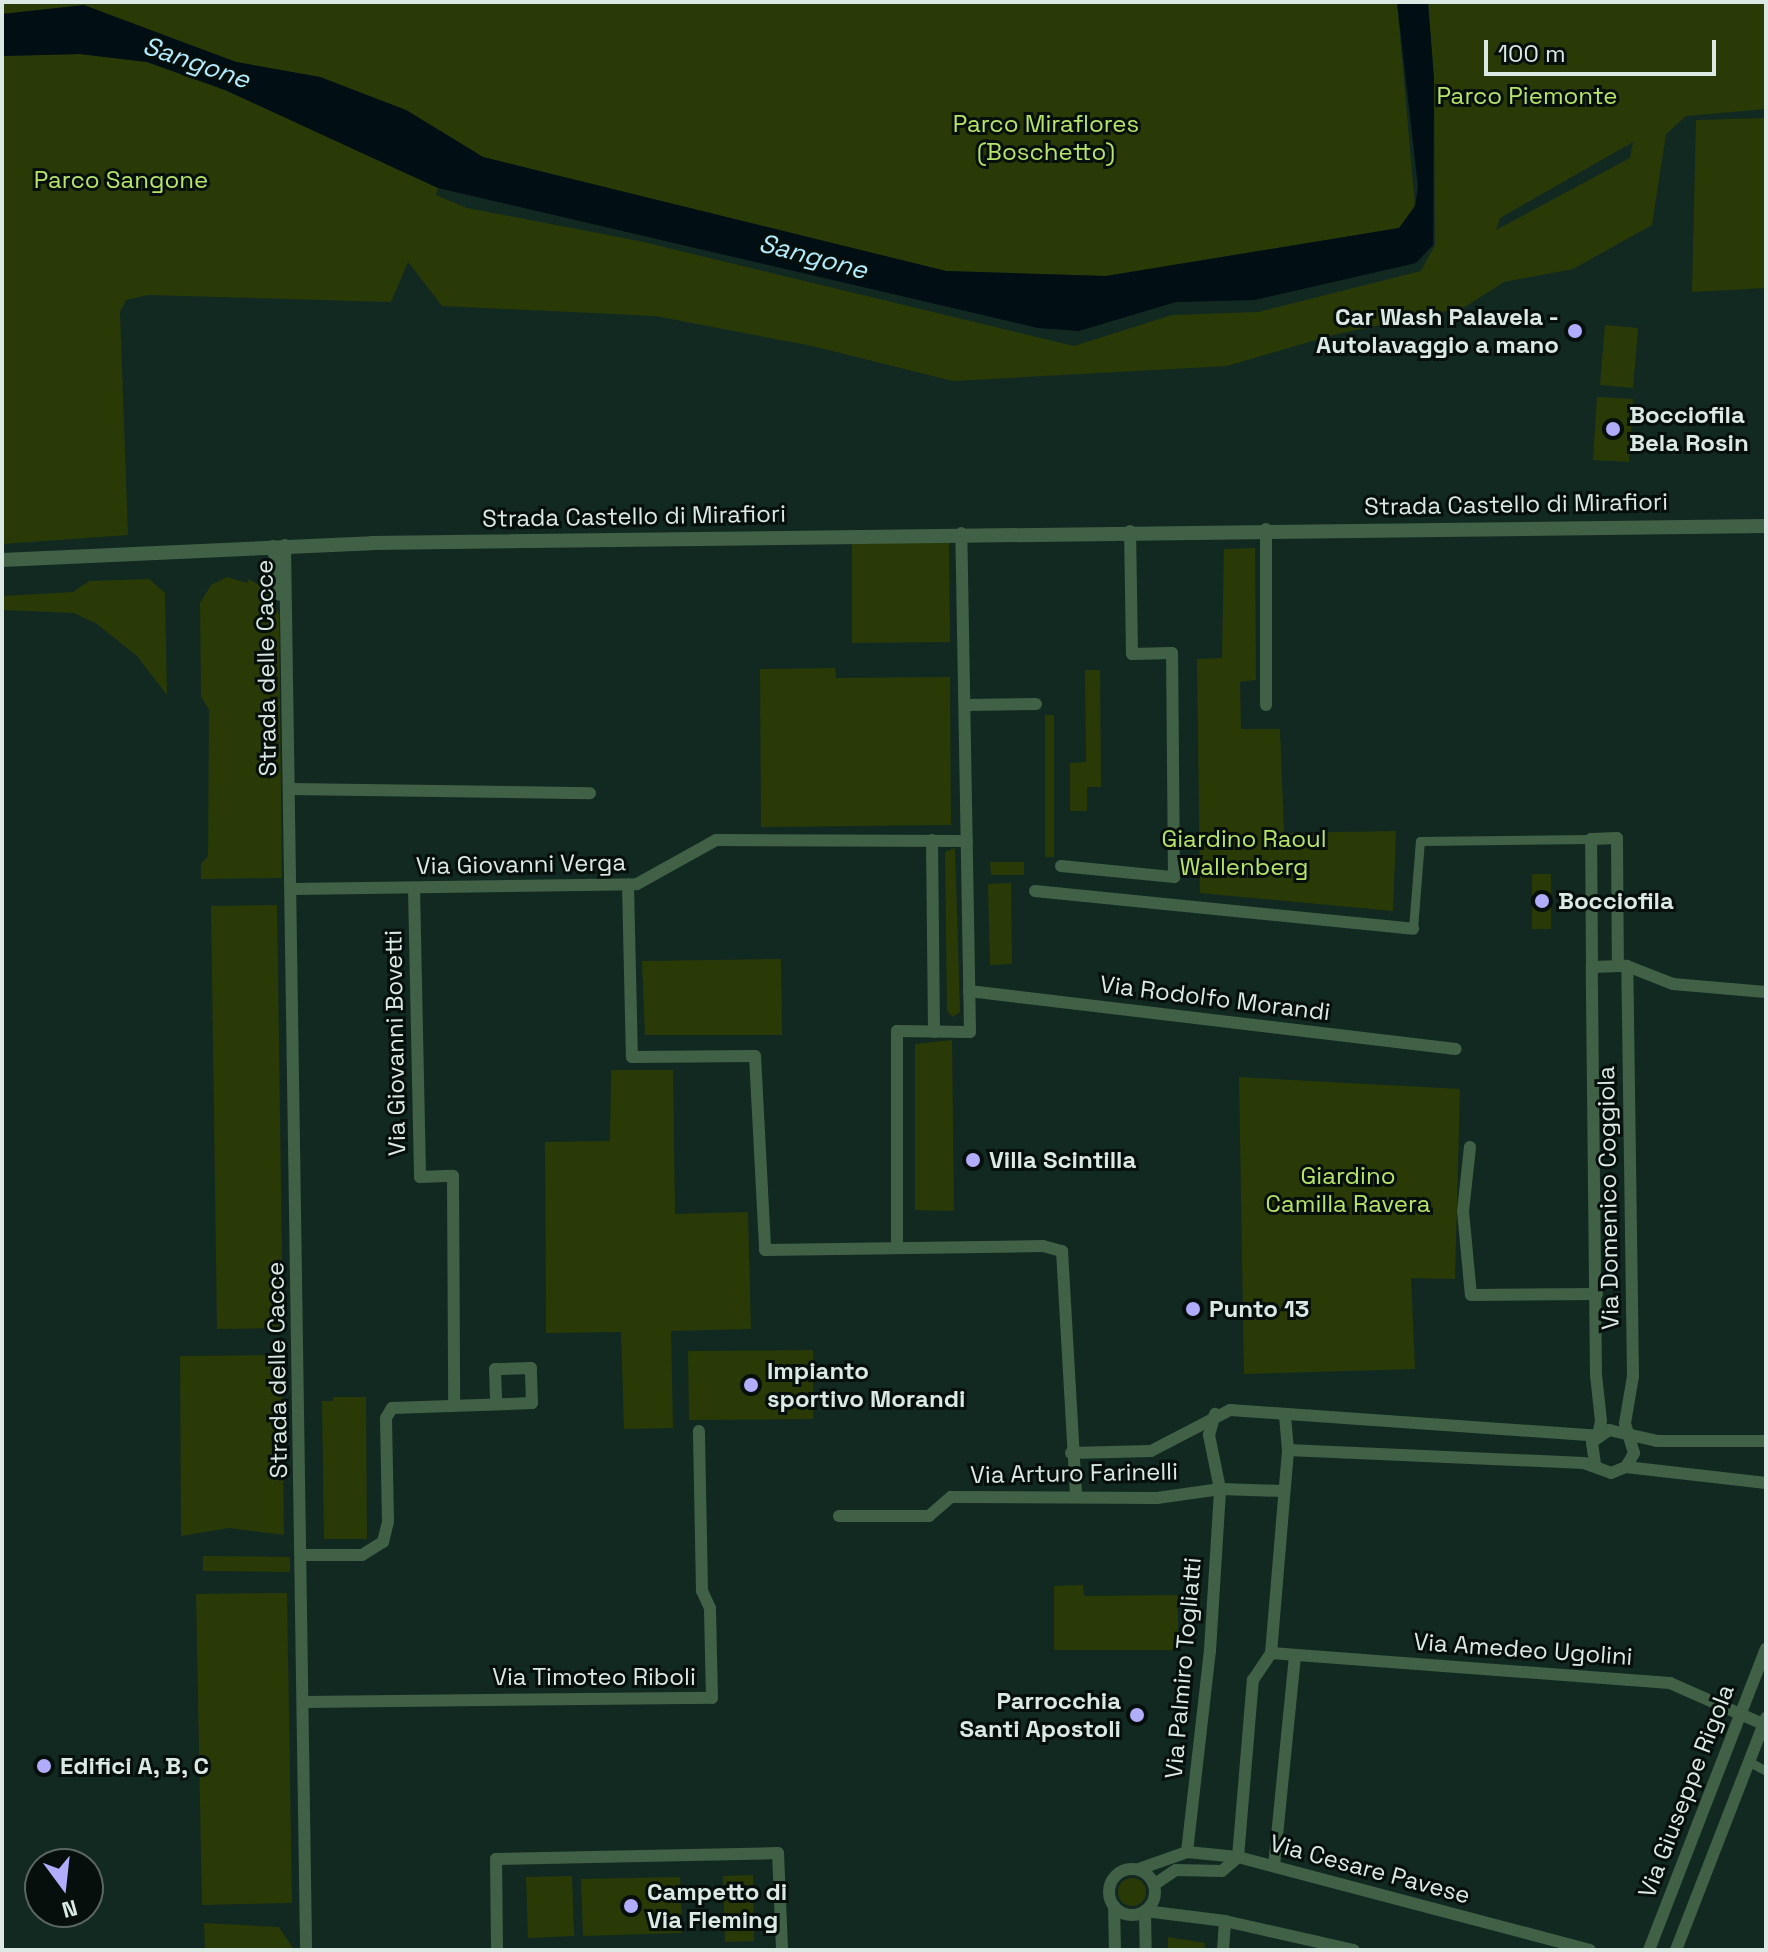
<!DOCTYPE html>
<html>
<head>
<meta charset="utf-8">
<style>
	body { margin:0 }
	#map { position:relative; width:1768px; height:1952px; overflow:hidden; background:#122922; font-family:"Space Grotesk",sans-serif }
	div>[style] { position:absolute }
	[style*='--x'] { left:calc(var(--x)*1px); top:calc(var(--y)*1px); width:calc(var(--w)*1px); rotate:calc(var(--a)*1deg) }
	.green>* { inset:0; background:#293a07 }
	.round { border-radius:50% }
	.water>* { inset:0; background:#010e13 }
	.pedestrian>* { height:9px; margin:-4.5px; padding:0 4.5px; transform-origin:4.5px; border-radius:4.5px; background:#406146 }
	.minor>* { height:12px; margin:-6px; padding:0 6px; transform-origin:6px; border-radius:6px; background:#406146 }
	.minor>.ring { margin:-6px; padding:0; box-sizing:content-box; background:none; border:12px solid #406146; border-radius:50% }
	.tertiary>* { height:14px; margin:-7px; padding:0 7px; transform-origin:7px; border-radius:7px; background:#406146 }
	.dots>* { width:22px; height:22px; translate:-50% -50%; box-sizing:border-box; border:4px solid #060f0c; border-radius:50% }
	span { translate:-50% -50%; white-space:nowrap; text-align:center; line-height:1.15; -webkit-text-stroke:6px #060f0c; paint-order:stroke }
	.park-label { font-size:24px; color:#b7e46a }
	.poi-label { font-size:24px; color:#dbe9e4; font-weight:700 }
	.right { translate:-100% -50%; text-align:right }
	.left { translate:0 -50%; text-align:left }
	.street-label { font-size:24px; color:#dbe9e4 }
	.water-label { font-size:26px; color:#b2ecfd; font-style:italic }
	.frame { position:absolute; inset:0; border:4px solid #dbe9e4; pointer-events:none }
	.north { position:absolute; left:24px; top:1848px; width:80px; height:80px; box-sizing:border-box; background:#060f0c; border:2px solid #5b6662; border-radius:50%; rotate:165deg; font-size:22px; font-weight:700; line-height:32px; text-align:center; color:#dbe9e4 }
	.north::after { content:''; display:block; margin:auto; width:28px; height:36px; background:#b1adfa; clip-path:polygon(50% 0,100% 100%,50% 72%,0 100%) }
	.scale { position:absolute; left:1484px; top:40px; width:232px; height:36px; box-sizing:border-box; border:4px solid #dbe9e4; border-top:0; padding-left:10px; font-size:24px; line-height:28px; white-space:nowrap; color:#dbe9e4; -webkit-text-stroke:6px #060f0c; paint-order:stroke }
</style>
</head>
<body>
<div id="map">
	<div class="green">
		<div style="clip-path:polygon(2px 2px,1397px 2px,1415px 206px,1399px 228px,1106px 276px,946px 271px,483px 157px,406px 110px,320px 77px,236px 62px,85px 6px,2px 14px)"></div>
		<div style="clip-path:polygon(evenodd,1428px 2px,1766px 2px,1766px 109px,1686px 116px,1666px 134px,1652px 225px,1573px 269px,1504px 282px,1465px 307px,1333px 335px,1227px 366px,953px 381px,812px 346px,655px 316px,442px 306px,408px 262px,391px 302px,148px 295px,126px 300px,120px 312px,128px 535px,2px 544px,2px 56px,80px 54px,147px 62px,225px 90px,438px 188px,436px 195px,467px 208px,639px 241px,1074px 346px,1172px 315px,1258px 312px,1421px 271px,1435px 245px,1434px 79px,1428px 2px,1633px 142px,1630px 158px,1496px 230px,1500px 218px,1633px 142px)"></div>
		<div style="clip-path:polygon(1766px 118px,1766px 288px,1692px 292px,1696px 120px)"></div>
		<div style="clip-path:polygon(1605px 325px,1638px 328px,1633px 388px,1600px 385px)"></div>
		<div style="clip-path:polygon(1597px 397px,1633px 399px,1629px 462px,1593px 460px)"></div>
		<div style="clip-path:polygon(852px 542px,949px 542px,950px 642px,852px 643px)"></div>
		<div style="clip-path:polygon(1255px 548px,1256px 680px,1240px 682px,1241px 729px,1280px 729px,1284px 833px,1396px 831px,1393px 911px,1200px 893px,1197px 659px,1222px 658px,1224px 549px)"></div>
		<div style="clip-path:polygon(227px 577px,247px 583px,249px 579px,270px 592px,279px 615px,282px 878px,201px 879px,201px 864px,208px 856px,209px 710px,201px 696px,200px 603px,211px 585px)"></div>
		<div style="clip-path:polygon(149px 579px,165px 593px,167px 695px,137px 656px,97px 624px,74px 613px,2px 610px,2px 596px,73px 592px,89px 581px)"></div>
		<div style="clip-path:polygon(835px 668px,836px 678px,950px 677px,951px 825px,761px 827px,760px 669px)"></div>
		<div style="clip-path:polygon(1085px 670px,1100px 670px,1101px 787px,1087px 787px,1087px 811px,1070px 811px,1070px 763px,1086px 762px)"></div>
		<div style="clip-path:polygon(1045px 715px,1054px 715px,1054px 857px,1045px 857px)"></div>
		<div style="clip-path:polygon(955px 848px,960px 1012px,953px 1017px,947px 1011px,945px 852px)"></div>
		<div style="clip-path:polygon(990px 862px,1024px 862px,1024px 875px,991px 875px)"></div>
		<div style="clip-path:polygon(1532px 874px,1551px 874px,1551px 929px,1532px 929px)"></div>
		<div style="clip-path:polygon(1011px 883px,1012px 964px,990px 965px,988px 884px)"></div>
		<div style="clip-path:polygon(277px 905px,283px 1328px,217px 1329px,211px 906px)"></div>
		<div style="clip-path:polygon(781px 959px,782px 1035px,645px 1035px,642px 961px)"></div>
		<div style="clip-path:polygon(952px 1040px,954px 1211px,915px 1210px,915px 1044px)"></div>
		<div style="clip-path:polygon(611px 1070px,673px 1070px,675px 1214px,748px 1212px,751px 1329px,671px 1331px,673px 1428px,624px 1429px,621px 1332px,546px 1333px,545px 1142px,610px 1141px)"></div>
		<div style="clip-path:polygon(1239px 1077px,1460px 1089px,1455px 1279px,1411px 1278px,1415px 1369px,1244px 1374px)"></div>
		<div style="clip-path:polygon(813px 1350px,813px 1419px,689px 1420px,688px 1351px)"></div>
		<div style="clip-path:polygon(282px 1355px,284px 1535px,229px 1528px,181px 1536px,180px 1356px)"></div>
		<div style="clip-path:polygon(333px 1397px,366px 1397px,367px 1539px,324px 1539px,322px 1401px,333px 1401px)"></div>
		<div style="clip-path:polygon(203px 1556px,290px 1557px,290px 1572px,203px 1571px)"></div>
		<div style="clip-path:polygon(1083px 1585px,1084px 1596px,1178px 1595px,1178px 1650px,1054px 1650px,1054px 1586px)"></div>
		<div style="clip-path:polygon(287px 1593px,292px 1903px,202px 1905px,196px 1594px)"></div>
		<div style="clip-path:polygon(753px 1875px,754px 1941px,725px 1942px,723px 1876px)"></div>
		<div style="clip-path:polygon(572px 1876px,574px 1936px,528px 1938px,526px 1877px)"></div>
		<div style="clip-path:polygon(680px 1877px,682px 1933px,583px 1936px,581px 1879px)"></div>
		<div class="round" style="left:1118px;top:1878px;width:28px;height:28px"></div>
		<div style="clip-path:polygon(204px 1923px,279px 1927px,294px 1950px,205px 1950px)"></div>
		<div style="clip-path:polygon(1168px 1937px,1205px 1943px,1204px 1950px,1168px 1950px)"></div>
	</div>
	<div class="water">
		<div style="clip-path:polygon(1397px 2px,1428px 2px,1434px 79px,1433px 245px,1416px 263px,1255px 300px,1176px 302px,1079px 331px,1038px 328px,438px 188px,225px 90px,147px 62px,80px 54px,2px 56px,2px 14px,84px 5px,236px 62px,320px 77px,406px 110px,483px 157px,946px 271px,1106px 276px,1399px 228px,1415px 206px,1418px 187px)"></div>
	</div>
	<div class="pedestrian">
		<div style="--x:1413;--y:929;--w:88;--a:-85.5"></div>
		<div style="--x:1420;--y:841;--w:171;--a:-0.7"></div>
		<div style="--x:1748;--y:1761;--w:21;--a:29"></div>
	</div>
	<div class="minor">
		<div style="--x:285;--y:545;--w:1405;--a:89.14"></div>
		<div style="--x:273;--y:546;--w:49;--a:83"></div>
		<div style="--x:965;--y:705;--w:71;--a:-0.8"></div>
		<div style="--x:1266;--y:705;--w:176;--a:-90"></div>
		<div style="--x:290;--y:789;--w:300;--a:0.8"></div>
		<div style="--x:932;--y:840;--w:192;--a:89.4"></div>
		<div style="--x:1061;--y:866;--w:114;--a:5.6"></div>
		<div style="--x:1174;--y:877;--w:224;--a:-90.5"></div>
		<div style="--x:1172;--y:653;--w:40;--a:178.6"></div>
		<div style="--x:1132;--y:654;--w:123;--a:-90.9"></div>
		<div style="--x:628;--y:885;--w:172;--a:88.7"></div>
		<div style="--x:632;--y:1057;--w:123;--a:-0.5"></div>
		<div style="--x:755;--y:1056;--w:194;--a:87"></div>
		<div style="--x:765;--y:1250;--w:278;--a:-0.8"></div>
		<div style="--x:1043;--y:1246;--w:20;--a:15"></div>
		<div style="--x:1062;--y:1251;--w:245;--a:86.7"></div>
		<div style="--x:414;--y:888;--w:289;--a:88.8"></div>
		<div style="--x:420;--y:1177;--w:33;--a:-2"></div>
		<div style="--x:453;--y:1176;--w:228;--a:89.7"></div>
		<div style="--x:292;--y:889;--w:345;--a:-0.8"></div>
		<div style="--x:637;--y:884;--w:90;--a:-29.1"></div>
		<div style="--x:716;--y:840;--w:251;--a:0.2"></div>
		<div style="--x:1035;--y:891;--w:380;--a:5.7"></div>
		<div style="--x:1627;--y:966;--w:49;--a:21.4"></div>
		<div style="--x:1673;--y:984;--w:93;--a:4.9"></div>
		<div style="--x:1592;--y:967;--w:128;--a:-90.4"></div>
		<div style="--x:1591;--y:839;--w:26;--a:-2"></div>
		<div style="--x:1617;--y:838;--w:128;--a:89.6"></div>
		<div style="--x:969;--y:991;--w:490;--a:6.8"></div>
		<div style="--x:1470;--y:1147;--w:64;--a:96.2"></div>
		<div style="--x:1463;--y:1211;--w:84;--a:84.6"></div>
		<div style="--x:1471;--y:1295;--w:126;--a:-0.5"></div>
		<div style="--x:897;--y:1247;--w:216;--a:-90"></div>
		<div style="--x:897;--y:1031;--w:73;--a:0.8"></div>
		<div style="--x:970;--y:1032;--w:499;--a:-91"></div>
		<div style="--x:1598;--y:1436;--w:15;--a:-79"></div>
		<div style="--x:1601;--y:1421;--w:46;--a:-96.2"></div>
		<div style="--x:1596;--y:1375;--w:408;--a:-90.6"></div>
		<div style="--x:1592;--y:967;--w:35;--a:-2"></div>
		<div style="--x:1288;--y:1450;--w:296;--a:2.5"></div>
		<div style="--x:1584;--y:1463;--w:29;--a:20"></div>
		<div style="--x:1611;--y:1473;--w:16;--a:-22"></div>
		<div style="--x:1626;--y:1467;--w:141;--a:6.5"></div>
		<div style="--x:1071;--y:1453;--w:80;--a:-1.4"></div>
		<div style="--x:1151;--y:1451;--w:89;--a:-27.4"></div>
		<div style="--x:1230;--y:1410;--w:369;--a:4"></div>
		<div style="--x:1595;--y:1464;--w:22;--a:-98"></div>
		<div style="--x:1592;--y:1442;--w:21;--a:-35"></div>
		<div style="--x:1609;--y:1430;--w:49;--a:12.9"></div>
		<div style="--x:1657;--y:1441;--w:109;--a:0"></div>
		<div style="--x:1626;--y:1467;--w:16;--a:-60"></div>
		<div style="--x:1634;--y:1453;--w:31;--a:-107"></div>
		<div style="--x:1625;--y:1423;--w:48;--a:-80.3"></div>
		<div style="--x:1633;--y:1376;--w:410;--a:-90.8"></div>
		<div style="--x:839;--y:1516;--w:90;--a:0"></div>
		<div style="--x:929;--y:1516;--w:29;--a:-41"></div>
		<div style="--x:951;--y:1497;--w:206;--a:0.3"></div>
		<div style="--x:1157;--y:1498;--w:64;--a:-8.1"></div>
		<div style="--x:1220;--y:1489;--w:62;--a:1.8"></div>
		<div style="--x:301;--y:1555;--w:61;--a:0"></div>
		<div style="--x:362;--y:1555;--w:25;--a:-32"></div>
		<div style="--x:383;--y:1542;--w:21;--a:-76"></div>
		<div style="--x:388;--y:1522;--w:104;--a:-91.1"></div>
		<div style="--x:386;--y:1418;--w:12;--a:-59"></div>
		<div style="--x:392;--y:1408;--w:140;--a:-2"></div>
		<div style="--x:532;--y:1403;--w:35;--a:-92"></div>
		<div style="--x:531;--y:1368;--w:36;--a:178"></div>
		<div style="--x:495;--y:1369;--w:35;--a:88"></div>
		<div style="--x:1271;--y:1653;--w:400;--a:4.3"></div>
		<div style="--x:1670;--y:1683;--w:102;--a:23.8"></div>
		<div style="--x:303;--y:1702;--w:409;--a:-0.6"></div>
		<div style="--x:712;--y:1698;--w:90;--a:-91.3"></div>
		<div style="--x:710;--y:1608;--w:19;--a:-115"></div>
		<div style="--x:702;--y:1591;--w:160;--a:-91.1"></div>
		<div style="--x:1187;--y:1852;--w:203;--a:-83.5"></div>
		<div style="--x:1210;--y:1650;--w:161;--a:-86.4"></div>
		<div style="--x:1220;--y:1489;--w:55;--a:-101.5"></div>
		<div style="--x:1209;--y:1435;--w:22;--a:-74"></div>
		<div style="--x:1274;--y:1866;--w:212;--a:-84.3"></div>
		<div style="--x:1139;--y:1869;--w:51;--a:-19.5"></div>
		<div style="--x:1187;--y:1852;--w:51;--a:5.6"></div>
		<div style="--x:1238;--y:1857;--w:364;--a:14.8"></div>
		<div class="ring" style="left:1109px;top:1869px;width:34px;height:34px"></div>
		<div style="--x:1155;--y:1884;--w:25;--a:-34"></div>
		<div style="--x:1176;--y:1870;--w:46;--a:1.2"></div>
		<div style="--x:1222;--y:1871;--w:21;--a:-41"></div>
		<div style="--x:1238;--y:1857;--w:178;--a:-85.2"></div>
		<div style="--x:1253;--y:1680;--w:32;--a:-56"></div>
		<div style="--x:1271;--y:1653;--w:204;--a:-85.2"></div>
		<div style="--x:1288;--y:1450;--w:36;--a:-95"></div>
		<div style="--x:1114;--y:1906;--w:44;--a:88.7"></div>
		<div style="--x:1145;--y:1911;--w:81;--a:7.1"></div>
		<div style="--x:1225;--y:1921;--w:132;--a:12.7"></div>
		<div style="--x:1145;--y:1911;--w:39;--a:89"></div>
		<div style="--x:497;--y:1950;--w:91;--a:-90.6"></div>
		<div style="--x:496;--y:1859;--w:282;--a:-1.2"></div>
		<div style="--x:778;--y:1853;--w:97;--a:87.6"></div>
		<div style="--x:1223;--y:1950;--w:29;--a:-86"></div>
		<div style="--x:1649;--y:1950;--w:323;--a:-68.8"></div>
		<div style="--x:1676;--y:1950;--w:249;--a:-68.8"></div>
	</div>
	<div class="tertiary">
		<div style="--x:2;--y:560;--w:370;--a:-2.6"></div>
		<div style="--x:372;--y:543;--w:1394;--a:-0.7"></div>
	</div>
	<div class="dots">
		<div style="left:1575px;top:331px;background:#b1adfa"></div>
		<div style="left:1613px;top:429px;background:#b1adfa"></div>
		<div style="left:1542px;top:901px;background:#b1adfa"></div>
		<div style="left:973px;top:1160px;background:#b1adfa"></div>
		<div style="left:1193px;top:1309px;background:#b1adfa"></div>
		<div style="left:751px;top:1385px;background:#b1adfa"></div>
		<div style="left:1137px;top:1715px;background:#b1adfa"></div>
		<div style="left:44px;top:1766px;background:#b1adfa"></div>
		<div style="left:631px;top:1906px;background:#b1adfa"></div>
	</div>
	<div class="park-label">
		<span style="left:1527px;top:96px">Parco Piemonte</span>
		<span style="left:1046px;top:138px">Parco Miraflores<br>(Boschetto)</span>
		<span style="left:121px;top:180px">Parco Sangone</span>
		<span style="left:1244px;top:853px">Giardino Raoul<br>Wallenberg</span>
		<span style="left:1348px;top:1190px">Giardino<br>Camilla Ravera</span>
	</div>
	<div class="poi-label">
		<span class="right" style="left:1559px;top:331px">Car Wash Palavela -<br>Autolavaggio a mano</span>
		<span class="left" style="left:1629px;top:429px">Bocciofila<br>Bela Rosin</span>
		<span class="left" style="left:1558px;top:901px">Bocciofila</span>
		<span class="left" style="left:989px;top:1160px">Villa Scintilla</span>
		<span class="left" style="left:1209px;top:1309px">Punto 13</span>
		<span class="left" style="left:767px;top:1385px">Impianto<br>sportivo Morandi</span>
		<span class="right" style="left:1121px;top:1715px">Parrocchia<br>Santi Apostoli</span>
		<span class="left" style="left:60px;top:1766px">Edifici A, B, C</span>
		<span class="left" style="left:647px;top:1906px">Campetto di<br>Via Fleming</span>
	</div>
	<div class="street-label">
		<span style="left:1516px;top:504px;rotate:-1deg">Strada Castello di Mirafiori</span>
		<span style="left:634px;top:516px;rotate:-1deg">Strada Castello di Mirafiori</span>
		<span style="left:266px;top:668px;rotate:-91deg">Strada delle Cacce</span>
		<span style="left:521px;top:864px;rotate:-1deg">Via Giovanni Verga</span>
		<span style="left:1215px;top:998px;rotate:7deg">Via Rodolfo Morandi</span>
		<span style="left:395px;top:1043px;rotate:-91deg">Via Giovanni Bovetti</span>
		<span style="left:1608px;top:1198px;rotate:-91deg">Via Domenico Coggiola</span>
		<span style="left:277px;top:1370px;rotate:-91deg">Strada delle Cacce</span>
		<span style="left:1074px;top:1473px;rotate:-1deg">Via Arturo Farinelli</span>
		<span style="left:1523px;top:1649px;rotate:4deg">Via Amedeo Ugolini</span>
		<span style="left:1183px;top:1668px;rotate:-85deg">Via Palmiro Togliatti</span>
		<span style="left:594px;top:1677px">Via Timoteo Riboli</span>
		<span style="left:1686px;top:1791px;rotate:-69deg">Via Giuseppe Rigola</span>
		<span style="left:1370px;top:1869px;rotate:15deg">Via Cesare Pavese</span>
	</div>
	<div class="water-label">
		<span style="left:196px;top:63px;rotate:19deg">Sangone</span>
		<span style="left:813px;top:257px;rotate:15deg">Sangone</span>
	</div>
	<div class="frame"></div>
	<div class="north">N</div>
	<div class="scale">100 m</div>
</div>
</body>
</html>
